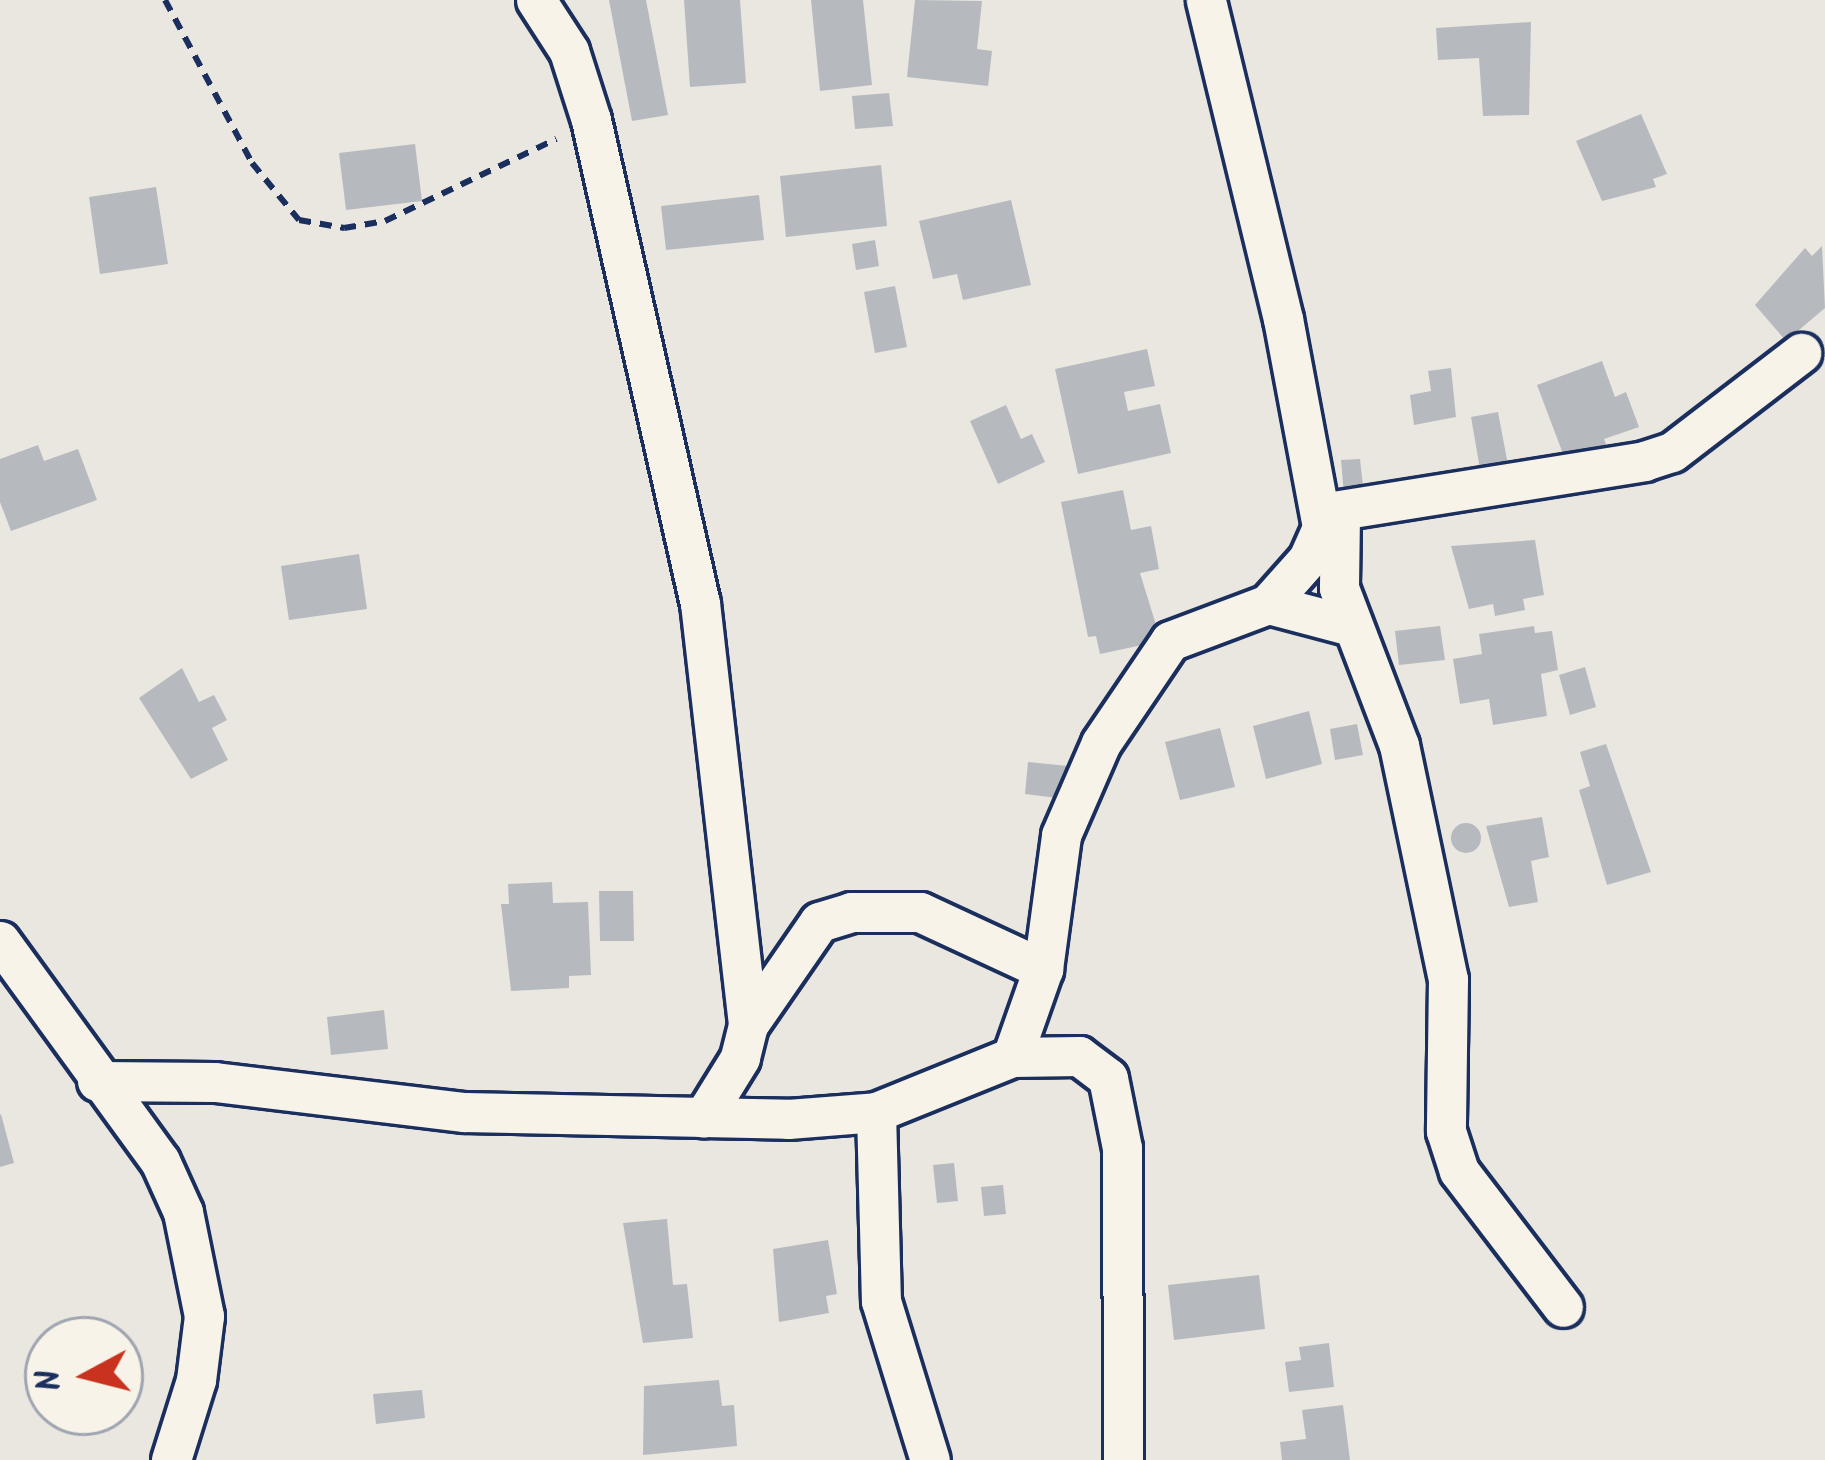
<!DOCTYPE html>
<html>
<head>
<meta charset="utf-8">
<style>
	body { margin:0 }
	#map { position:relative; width:1825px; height:1460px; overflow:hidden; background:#eae7e0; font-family:Kalam,sans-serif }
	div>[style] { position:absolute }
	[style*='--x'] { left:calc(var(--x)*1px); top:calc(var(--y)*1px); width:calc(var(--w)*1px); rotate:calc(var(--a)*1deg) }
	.building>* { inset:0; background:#b6babf }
	.round { border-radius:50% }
	.path>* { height:6px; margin-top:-3px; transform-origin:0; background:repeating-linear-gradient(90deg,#1b2f5e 0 12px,transparent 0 21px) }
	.roads { filter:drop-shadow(3px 0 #1b2f5e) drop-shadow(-3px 0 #1b2f5e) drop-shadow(0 3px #1b2f5e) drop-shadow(0 -3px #1b2f5e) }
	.minor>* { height:39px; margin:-19.5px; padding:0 19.5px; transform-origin:19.5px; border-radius:19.5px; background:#f7f3e8 }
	span { translate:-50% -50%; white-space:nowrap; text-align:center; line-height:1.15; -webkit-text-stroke:12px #f7f3e8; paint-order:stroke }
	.north { position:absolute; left:24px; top:1316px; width:120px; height:120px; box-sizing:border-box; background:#f7f3e8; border:3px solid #9fa5b1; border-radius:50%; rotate:263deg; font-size:33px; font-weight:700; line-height:48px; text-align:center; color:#1b2f5e }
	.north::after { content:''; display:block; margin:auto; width:42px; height:54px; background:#c8321e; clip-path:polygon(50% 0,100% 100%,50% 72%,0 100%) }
</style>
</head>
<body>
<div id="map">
	<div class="building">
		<div style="clip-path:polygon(609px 0,646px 0,668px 115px,632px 121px)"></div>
		<div style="clip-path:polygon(684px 0,740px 0,746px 83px,690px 87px)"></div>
		<div style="clip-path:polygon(811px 0,863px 0,872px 85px,820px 91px)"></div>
		<div style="clip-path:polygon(915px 0,982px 1px,977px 49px,992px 51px,988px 86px,907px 77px)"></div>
		<div style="clip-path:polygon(1531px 22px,1529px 115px,1483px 116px,1479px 58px,1438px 60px,1436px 28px)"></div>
		<div style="clip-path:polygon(889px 93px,893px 126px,855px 129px,852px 96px)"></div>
		<div style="clip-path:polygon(1641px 114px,1667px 174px,1653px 179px,1656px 187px,1602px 201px,1576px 141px)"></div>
		<div style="clip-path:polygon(415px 144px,422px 201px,346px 210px,339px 153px)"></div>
		<div style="clip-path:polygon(881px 165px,887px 226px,786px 237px,780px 176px)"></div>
		<div style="clip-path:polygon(156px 187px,168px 264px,100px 274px,89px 197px)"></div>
		<div style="clip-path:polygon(759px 195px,764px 240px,666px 250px,661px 206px)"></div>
		<div style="clip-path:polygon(1011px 200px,1031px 285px,963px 300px,957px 274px,933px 279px,919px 221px)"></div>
		<div style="clip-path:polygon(875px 240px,879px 266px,856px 270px,852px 244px)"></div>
		<div style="clip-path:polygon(1822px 246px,1825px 308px,1786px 341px,1755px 305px,1805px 248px,1812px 256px)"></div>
		<div style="clip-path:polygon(895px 286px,907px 347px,875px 353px,864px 292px)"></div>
		<div style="clip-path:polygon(1147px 349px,1155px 386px,1124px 392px,1128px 411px,1160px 404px,1171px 453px,1078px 474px,1055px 369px)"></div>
		<div style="clip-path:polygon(1602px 361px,1615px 397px,1626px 392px,1639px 427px,1604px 439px,1609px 452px,1568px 467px,1537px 385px)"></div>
		<div style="clip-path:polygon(1451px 368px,1456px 417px,1414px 425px,1410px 395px,1431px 391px,1428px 371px)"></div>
		<div style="clip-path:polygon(1006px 405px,1021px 439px,1032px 434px,1045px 462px,998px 484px,970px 421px)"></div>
		<div style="clip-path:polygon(1498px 412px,1508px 465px,1480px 469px,1471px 417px)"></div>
		<div style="clip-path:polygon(38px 445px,44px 461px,78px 449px,97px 500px,11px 531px,0 502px,0 459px)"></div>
		<div style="clip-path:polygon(1360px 459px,1365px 504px,1345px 506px,1341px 460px)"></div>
		<div style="clip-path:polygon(1123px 490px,1131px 530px,1151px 526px,1159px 569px,1140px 573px,1161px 641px,1100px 654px,1096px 636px,1088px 637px,1061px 502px)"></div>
		<div style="clip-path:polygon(1535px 540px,1544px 595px,1523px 599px,1525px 610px,1495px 616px,1493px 604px,1469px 609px,1451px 546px)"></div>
		<div style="clip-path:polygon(359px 554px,367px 609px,289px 620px,281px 566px)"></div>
		<div style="clip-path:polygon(1440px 626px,1445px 660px,1399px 665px,1395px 631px)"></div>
		<div style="clip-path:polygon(1534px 626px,1535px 633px,1552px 631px,1558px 670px,1541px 674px,1547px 716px,1493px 725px,1489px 699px,1460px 704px,1453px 659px,1482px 654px,1479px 634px)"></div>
		<div style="clip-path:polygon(1585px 667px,1596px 707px,1570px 715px,1559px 675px)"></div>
		<div style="clip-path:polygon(182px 668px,199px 702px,214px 695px,227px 720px,212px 728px,228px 760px,191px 779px,139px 698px)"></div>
		<div style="clip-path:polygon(1309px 711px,1322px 764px,1266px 779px,1253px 726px)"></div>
		<div style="clip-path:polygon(1357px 724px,1363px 755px,1335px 760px,1330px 729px)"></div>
		<div style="clip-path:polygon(1220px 728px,1235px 787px,1180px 800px,1165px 742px)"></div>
		<div style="clip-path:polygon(1606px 744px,1651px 872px,1607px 885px,1579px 790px,1590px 786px,1580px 752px)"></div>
		<div style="clip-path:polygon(1028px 762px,1068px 766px,1065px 799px,1025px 794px)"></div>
		<div style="clip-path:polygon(1542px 817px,1549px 857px,1531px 861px,1538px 902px,1509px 907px,1486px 826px)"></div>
		<div class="round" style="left:1451px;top:823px;width:30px;height:30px"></div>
		<div style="clip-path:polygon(552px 882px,553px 903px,588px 902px,591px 975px,569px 976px,569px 988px,511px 991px,501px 904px,509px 904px,508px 884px)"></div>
		<div style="clip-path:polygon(599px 891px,633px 891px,634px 941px,600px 941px)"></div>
		<div style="clip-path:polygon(384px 1010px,388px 1049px,331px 1055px,327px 1017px)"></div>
		<div style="clip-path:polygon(1px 1114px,14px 1163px,0 1167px,0 1115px)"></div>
		<div style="clip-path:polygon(954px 1163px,958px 1201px,937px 1203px,933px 1165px)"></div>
		<div style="clip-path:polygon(1003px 1185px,1006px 1214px,984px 1216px,981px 1187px)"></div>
		<div style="clip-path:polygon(667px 1219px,673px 1285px,687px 1284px,693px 1338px,643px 1343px,623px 1223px)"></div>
		<div style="clip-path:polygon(828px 1240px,837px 1294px,826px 1296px,829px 1313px,779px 1322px,773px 1249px)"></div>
		<div style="clip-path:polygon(1259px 1275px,1265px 1329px,1174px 1340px,1168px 1285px)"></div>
		<div style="clip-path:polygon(1329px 1343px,1334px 1387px,1289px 1392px,1285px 1362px,1301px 1360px,1299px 1347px)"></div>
		<div style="clip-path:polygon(719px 1380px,722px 1406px,734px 1405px,737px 1446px,643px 1455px,644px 1386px)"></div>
		<div style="clip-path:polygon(422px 1390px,425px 1418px,376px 1424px,373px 1394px)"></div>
		<div style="clip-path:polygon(1343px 1405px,1350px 1460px,1282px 1460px,1280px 1442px,1306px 1439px,1302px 1410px)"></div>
	</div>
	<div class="path">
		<div style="--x:165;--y:0;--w:185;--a:61.9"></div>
		<div style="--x:252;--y:163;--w:74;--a:50.5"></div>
		<div style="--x:299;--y:220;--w:46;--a:10.1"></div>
		<div style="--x:344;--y:228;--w:42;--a:-9.7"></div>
		<div style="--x:385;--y:221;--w:190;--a:-25.6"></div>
	</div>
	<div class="roads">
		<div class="minor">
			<div style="--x:536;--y:0;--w:61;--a:57.1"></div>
			<div style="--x:569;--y:51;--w:72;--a:72.3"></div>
			<div style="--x:591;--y:120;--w:495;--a:77.3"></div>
			<div style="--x:700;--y:603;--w:425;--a:83.5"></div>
			<div style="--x:748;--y:1025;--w:34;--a:104"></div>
			<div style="--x:740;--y:1058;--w:70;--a:121.7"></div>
			<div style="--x:1321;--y:513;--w:327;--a:-9.1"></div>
			<div style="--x:1644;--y:461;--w:29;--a:-18"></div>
			<div style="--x:1672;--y:452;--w:163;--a:-37.5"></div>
			<div style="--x:1340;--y:514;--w:74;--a:90.8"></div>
			<div style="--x:1339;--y:588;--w:168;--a:69.1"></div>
			<div style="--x:1399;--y:745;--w:239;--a:78.2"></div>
			<div style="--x:1448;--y:979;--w:152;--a:90.8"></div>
			<div style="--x:1446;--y:1131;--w:42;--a:72"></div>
			<div style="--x:1459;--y:1171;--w:171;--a:52.6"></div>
			<div style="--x:1268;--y:604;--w:86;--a:14.8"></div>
			<div style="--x:0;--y:941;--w:272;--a:54"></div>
			<div style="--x:160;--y:1161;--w:56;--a:65.7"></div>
			<div style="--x:183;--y:1212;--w:106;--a:78.6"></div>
			<div style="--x:204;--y:1316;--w:64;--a:97.1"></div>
			<div style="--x:196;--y:1380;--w:84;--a:107.4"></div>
			<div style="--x:748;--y:1025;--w:125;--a:-55.4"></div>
			<div style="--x:819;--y:922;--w:34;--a:-17"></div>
			<div style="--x:851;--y:912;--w:69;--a:0"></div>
			<div style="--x:920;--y:912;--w:136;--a:24.9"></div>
			<div style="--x:1012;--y:1057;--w:93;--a:-70.6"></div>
			<div style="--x:1043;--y:969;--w:135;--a:-82.3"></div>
			<div style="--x:1061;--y:835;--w:100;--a:-66.5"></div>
			<div style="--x:1101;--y:743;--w:123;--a:-55.9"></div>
			<div style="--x:1170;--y:641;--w:105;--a:-20.7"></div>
			<div style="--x:1268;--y:604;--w:60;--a:-48.4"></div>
			<div style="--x:1308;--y:559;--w:35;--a:-66"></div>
			<div style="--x:1322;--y:527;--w:212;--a:-100.6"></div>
			<div style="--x:1283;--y:319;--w:328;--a:-103.6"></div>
			<div style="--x:97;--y:1081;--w:118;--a:0.5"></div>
			<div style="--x:215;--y:1082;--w:251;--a:6.9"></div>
			<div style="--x:464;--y:1112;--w:324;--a:1.2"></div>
			<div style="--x:788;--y:1119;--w:88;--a:-4.5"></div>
			<div style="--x:876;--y:1112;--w:147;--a:-22"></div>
			<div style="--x:1012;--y:1057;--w:67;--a:-0.9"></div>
			<div style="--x:1079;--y:1056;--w:36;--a:37"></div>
			<div style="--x:1108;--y:1078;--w:71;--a:78.7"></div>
			<div style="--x:1122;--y:1148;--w:312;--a:89.8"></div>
			<div style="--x:876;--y:1112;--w:189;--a:88.5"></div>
			<div style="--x:881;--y:1301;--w:166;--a:72.9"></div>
		</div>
	</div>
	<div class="north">N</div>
</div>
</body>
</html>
